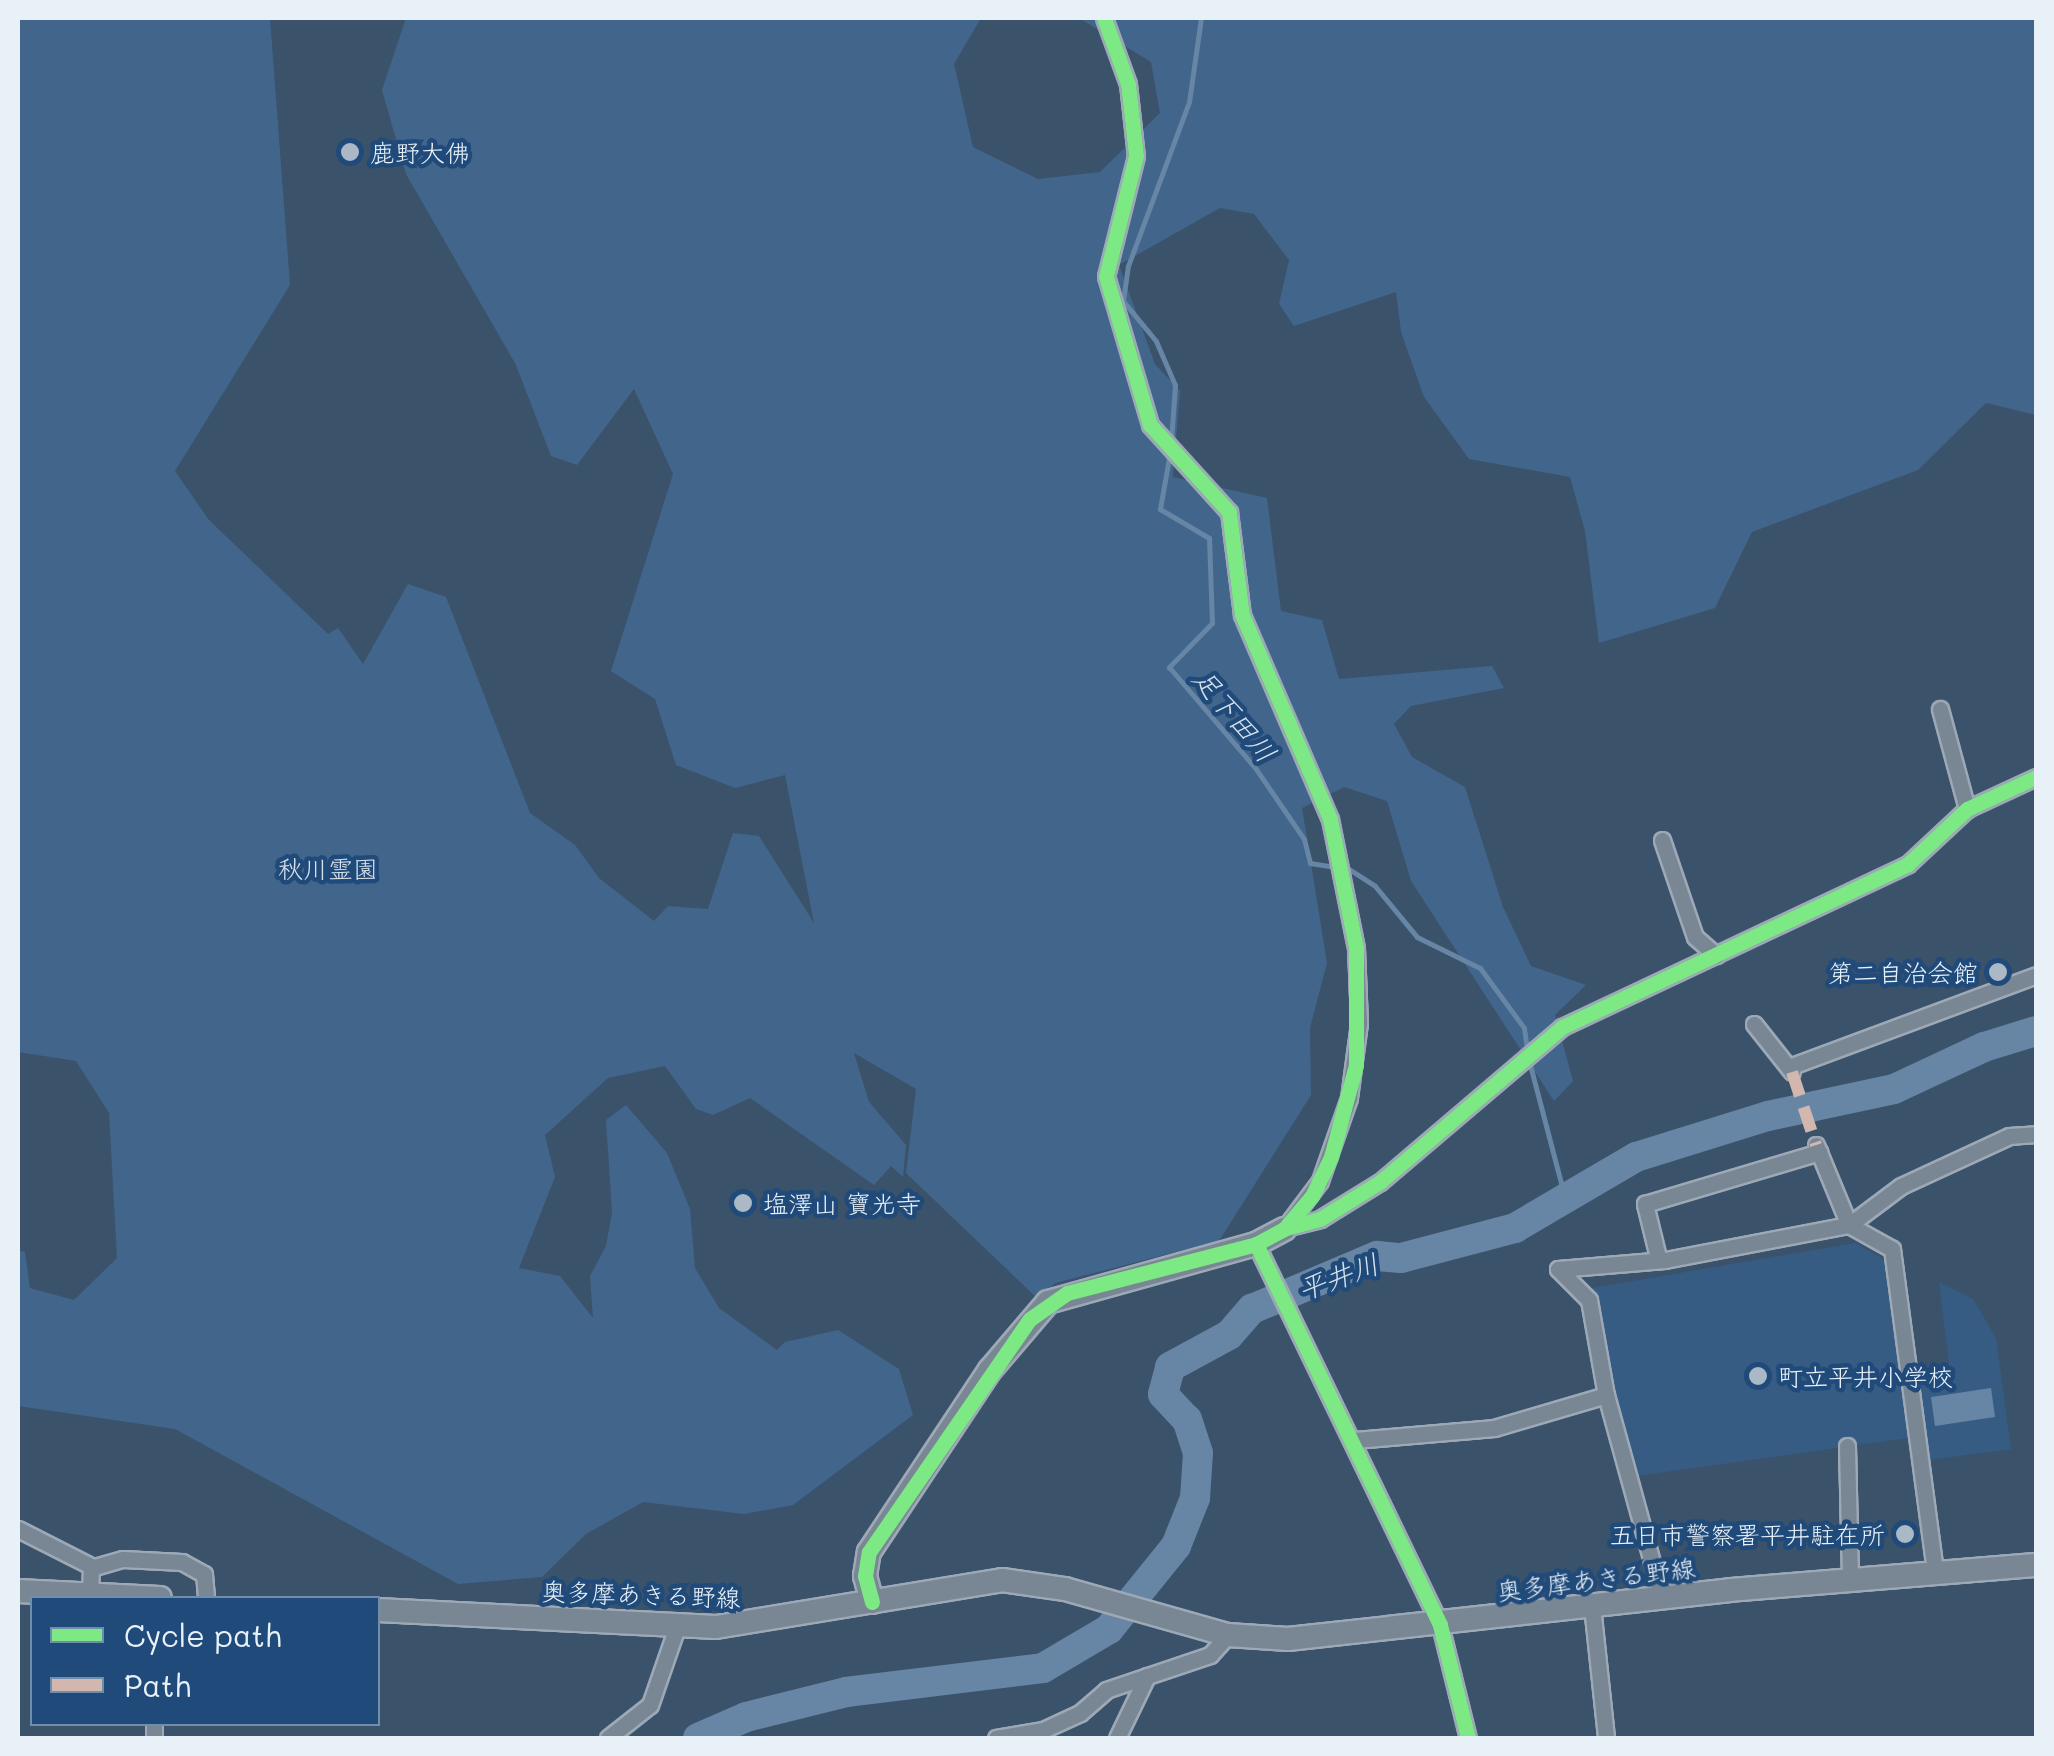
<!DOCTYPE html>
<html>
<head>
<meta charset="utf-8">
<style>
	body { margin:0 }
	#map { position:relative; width:2054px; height:1756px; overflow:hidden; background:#3b526b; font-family:Mali,"Klee One",sans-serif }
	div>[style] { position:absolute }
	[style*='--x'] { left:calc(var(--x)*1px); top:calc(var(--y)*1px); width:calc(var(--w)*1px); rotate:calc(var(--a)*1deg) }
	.built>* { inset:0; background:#365c84 }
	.green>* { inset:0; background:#42658c }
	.water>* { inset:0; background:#6785a4 }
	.stream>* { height:5px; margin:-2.5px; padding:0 2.5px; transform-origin:2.5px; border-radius:2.5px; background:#6785a4 }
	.river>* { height:30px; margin:-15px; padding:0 15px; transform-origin:15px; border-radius:15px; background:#6785a4 }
	.roads { filter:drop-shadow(2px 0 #9da9b6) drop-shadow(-2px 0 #9da9b6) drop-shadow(0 2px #9da9b6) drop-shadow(0 -2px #9da9b6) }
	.street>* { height:15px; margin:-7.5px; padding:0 7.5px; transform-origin:7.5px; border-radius:7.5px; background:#798694 }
	.secondary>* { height:22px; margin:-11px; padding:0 11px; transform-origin:11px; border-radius:11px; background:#798694 }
	.quiet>* { height:12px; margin-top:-6px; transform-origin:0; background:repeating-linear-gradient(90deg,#d1b7ad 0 25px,transparent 0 37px) }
	.cycleway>* { height:15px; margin:-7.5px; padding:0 7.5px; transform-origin:7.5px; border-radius:7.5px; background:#7ce984 }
	.dots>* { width:28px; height:28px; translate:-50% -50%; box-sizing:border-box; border:5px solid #1f4a7a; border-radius:50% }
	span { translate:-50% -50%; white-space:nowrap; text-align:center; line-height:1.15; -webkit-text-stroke:9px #1f4a7a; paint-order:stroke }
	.poi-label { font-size:25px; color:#e8f1f8 }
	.left { translate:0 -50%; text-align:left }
	.right { translate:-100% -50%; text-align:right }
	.park-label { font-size:25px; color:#d8e3ee }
	.street-label { font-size:25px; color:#e8f1f8 }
	.water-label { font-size:28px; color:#d5e2ec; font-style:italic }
	.frame { position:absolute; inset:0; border:20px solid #e8f1f8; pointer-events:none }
	.legend { position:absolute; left:30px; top:1596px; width:350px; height:130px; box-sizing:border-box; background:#1f4a7a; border:2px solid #6f8dac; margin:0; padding:12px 18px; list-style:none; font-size:30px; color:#e8f1f8 }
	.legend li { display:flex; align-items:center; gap:20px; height:50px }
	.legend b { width:50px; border:2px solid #6f8dac }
</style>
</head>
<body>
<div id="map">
	<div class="built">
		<div style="clip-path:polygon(1855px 1243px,1882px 1258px,1888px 1269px,1916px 1437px,1636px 1476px,1615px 1409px,1592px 1288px)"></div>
		<div style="clip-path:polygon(1939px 1282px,1973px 1299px,1996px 1338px,2011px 1449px,1930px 1460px,1918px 1371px,1950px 1371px)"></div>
	</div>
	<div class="green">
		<div style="clip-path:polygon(18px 18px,270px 18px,290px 285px,175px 471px,209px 520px,328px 634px,338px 628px,363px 664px,408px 584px,446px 597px,530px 813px,575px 845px,599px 878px,654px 921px,668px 906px,708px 909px,733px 833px,759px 836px,814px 923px,785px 775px,735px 788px,676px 765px,655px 699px,611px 671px,673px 474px,634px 389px,577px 465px,551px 456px,516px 365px,406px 174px,382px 90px,406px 18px,981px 18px,954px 64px,973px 147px,1038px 179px,1100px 172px,1160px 113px,1151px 62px,1079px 18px,2036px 18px,2036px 415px,1986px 403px,1918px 470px,1752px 532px,1715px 608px,1599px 643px,1585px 531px,1570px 477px,1469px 459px,1424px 397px,1401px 332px,1396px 292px,1294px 326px,1279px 304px,1289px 260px,1254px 214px,1220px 208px,1119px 265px,1155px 364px,1180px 391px,1173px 477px,1267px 498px,1281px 611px,1322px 620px,1339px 679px,1492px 666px,1504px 688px,1411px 706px,1394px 724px,1412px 757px,1465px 787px,1503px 907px,1531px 966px,1586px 985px,1555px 1015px,1573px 1081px,1554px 1101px,1411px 881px,1387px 801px,1344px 787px,1302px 808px,1327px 963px,1310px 1028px,1311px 1095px,1219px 1241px,1055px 1283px,1038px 1299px,906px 1173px,916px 1089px,854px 1053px,869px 1102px,906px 1145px,903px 1177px,891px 1166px,874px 1185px,750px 1098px,713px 1115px,696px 1109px,665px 1066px,608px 1078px,545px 1135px,555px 1177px,519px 1268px,560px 1276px,593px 1318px,590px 1276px,606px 1246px,612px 1212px,606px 1120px,626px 1105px,667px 1153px,690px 1209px,695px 1268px,719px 1308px,777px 1350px,785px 1342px,838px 1330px,899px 1369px,913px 1415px,793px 1505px,744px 1514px,643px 1502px,586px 1534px,542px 1577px,458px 1584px,175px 1429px,18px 1406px,18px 1250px,25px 1252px,30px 1288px,74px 1300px,117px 1258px,109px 1113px,76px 1061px,18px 1052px)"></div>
	</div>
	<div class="water">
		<div style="clip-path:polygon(1991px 1388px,1995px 1417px,1935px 1426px,1931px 1397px)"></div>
	</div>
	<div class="stream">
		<div style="--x:1171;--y:441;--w:56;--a:-85.9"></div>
		<div style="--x:1175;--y:385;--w:48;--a:-113.4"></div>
		<div style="--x:1156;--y:341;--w:52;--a:-129.5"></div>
		<div style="--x:1123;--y:301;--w:35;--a:-82"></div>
		<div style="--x:1128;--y:266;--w:175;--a:-69.6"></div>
		<div style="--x:1189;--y:102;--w:85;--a:-81.9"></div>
		<div style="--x:1170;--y:452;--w:58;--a:100"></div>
		<div style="--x:1160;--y:509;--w:57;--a:30.6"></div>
		<div style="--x:1209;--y:538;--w:85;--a:88"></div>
		<div style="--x:1212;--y:623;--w:62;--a:134.3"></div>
		<div style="--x:1169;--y:667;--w:134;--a:49.5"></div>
		<div style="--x:1256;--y:769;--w:85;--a:55.6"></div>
		<div style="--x:1304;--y:839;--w:25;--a:76"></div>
		<div style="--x:1310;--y:863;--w:39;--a:9"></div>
		<div style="--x:1349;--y:869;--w:31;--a:33"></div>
		<div style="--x:1375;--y:886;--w:66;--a:50.5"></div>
		<div style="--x:1417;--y:937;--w:70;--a:26.2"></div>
		<div style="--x:1480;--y:968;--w:74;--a:53.7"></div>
		<div style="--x:1524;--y:1028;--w:22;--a:82"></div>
		<div style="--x:1529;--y:1061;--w:126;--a:75.3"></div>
		<div style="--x:1561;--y:1183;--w:17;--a:31"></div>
	</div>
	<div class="river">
		<div style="--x:698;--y:1738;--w:52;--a:-23.6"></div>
		<div style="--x:746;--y:1717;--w:103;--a:-14"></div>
		<div style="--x:846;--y:1692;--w:198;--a:-6.9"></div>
		<div style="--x:1043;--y:1668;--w:77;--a:-30.6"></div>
		<div style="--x:1109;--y:1629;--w:107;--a:-51.1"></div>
		<div style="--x:1176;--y:1546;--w:52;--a:-68.4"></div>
		<div style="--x:1195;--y:1498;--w:45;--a:-86.2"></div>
		<div style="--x:1198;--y:1453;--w:35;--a:-108"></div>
		<div style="--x:1187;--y:1420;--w:35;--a:-133"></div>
		<div style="--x:1163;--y:1394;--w:28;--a:-75"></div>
		<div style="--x:1170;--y:1367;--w:67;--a:-28.5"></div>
		<div style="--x:1229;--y:1335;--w:35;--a:-49"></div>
		<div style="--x:1252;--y:1309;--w:136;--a:-23"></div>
		<div style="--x:1377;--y:1256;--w:24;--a:5"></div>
		<div style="--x:1401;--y:1258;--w:118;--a:-14.7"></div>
		<div style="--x:1515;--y:1228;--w:140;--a:-30.4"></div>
		<div style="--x:1636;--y:1157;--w:138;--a:-17.3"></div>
		<div style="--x:1768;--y:1116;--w:129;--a:-12.1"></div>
		<div style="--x:1894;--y:1089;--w:99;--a:-25"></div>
		<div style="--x:1984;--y:1047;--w:54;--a:-17.1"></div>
	</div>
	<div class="roads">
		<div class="street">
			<div style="--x:1104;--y:18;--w:70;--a:70"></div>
			<div style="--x:1128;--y:84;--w:72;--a:83.7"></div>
			<div style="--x:1136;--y:156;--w:124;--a:104"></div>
			<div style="--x:1106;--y:276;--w:155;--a:73.5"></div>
			<div style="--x:1150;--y:425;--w:118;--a:47.8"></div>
			<div style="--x:1229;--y:512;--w:104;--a:82.8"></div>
			<div style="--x:1242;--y:615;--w:222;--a:66.7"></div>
			<div style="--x:1330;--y:819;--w:132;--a:78.6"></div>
			<div style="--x:1356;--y:948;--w:75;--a:87.7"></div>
			<div style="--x:1359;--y:1023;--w:76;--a:97.6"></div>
			<div style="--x:1349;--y:1098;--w:88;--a:109.3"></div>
			<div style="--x:1320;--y:1181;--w:60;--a:126.9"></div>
			<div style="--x:1940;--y:709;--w:104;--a:74.9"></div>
			<div style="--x:1662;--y:840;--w:102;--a:71.2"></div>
			<div style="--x:1695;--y:937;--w:28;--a:41"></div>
			<div style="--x:1754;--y:1024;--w:61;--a:51.6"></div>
			<div style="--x:1789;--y:1067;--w:264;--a:-20.4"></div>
			<div style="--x:1816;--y:1145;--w:87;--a:67.6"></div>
			<div style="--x:1849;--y:1225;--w:49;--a:29.2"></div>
			<div style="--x:1892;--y:1249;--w:326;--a:82.4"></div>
			<div style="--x:1285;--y:1228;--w:36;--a:-14"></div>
			<div style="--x:1320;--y:1219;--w:70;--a:-31.7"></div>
			<div style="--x:1380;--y:1182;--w:239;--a:-40.4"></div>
			<div style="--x:1562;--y:1027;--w:382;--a:-25.2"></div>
			<div style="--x:1908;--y:864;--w:81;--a:-43"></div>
			<div style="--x:1967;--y:809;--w:76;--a:-24.9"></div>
			<div style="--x:1256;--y:1244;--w:423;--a:64.2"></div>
			<div style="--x:1440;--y:1625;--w:116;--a:76.1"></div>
			<div style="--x:1658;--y:1257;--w:55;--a:-103.8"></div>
			<div style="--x:1645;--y:1204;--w:182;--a:-16.6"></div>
			<div style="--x:1558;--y:1269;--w:107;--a:-4.8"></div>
			<div style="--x:1665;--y:1260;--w:187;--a:-10.8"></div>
			<div style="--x:1849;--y:1225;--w:65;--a:-36.9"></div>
			<div style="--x:1901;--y:1186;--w:119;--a:-24.8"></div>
			<div style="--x:2009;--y:1136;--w:27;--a:-4"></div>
			<div style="--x:1558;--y:1269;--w:44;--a:45"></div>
			<div style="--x:1589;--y:1300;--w:97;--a:79.9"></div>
			<div style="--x:1606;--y:1395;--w:211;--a:74.6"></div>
			<div style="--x:1355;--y:1440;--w:140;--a:-4.9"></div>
			<div style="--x:1494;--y:1428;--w:117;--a:-16.4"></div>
			<div style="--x:1847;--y:1446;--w:134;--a:88.7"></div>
			<div style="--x:18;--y:1529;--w:82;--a:26.9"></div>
			<div style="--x:91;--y:1566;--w:29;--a:92"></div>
			<div style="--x:91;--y:1568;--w:33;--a:-16"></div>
			<div style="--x:123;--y:1559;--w:59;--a:2.9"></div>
			<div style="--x:182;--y:1562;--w:25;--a:29"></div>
			<div style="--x:204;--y:1574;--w:24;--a:85"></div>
			<div style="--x:1592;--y:1606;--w:133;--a:83.9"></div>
			<div style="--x:154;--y:1738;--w:14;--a:-90"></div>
			<div style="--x:608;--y:1738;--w:53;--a:-38.2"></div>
			<div style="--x:650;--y:1705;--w:83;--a:-70.9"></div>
			<div style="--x:996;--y:1738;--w:48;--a:-9.7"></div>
			<div style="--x:1043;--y:1730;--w:41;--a:-24.7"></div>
			<div style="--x:1080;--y:1713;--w:35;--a:-41"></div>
			<div style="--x:1106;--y:1690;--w:110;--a:-18.6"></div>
			<div style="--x:1210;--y:1655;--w:27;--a:-48"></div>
			<div style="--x:1117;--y:1738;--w:69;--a:-64.2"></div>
		</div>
		<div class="secondary">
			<div style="--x:18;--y:1591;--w:142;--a:2.8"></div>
			<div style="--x:872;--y:1602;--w:27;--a:-105"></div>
			<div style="--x:865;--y:1576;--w:24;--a:-81"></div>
			<div style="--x:869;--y:1552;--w:219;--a:-56.4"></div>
			<div style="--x:990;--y:1370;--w:89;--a:-49.5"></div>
			<div style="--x:1048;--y:1302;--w:216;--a:-15.6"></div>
			<div style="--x:1256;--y:1244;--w:32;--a:-28"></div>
			<div style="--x:378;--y:1610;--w:338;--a:2.9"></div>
			<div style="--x:716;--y:1627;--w:290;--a:-9.3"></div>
			<div style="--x:1002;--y:1580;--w:64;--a:8.1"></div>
			<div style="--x:1065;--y:1589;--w:169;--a:15.8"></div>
			<div style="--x:1228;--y:1635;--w:60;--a:3.8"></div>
			<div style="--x:1288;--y:1639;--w:445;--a:-6.3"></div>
			<div style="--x:1730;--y:1590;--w:307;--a:-4.7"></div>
		</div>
	</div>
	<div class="quiet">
		<div style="--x:1792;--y:1072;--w:77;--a:71.8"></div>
	</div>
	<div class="cycleway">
		<div style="--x:1286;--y:1228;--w:35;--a:-15"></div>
		<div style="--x:1320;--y:1219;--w:70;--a:-31.7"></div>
		<div style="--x:1380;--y:1182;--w:239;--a:-40.4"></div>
		<div style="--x:1562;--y:1027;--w:382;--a:-25.2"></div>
		<div style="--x:1908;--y:864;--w:81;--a:-43"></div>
		<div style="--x:1967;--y:809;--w:76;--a:-24.9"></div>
		<div style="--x:1256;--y:1244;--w:423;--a:64.2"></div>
		<div style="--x:1440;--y:1625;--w:116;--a:76.1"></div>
		<div style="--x:872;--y:1602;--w:27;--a:-105"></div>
		<div style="--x:865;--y:1576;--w:24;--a:-81"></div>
		<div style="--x:869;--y:1552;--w:283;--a:-55.4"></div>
		<div style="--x:1030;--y:1319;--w:45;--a:-35.1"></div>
		<div style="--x:1067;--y:1293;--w:195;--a:-14.5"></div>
		<div style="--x:1256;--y:1244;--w:32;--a:-28"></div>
		<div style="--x:1284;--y:1229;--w:43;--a:-49.7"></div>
		<div style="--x:1312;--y:1196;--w:43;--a:-64"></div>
		<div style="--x:1331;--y:1157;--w:95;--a:-74.8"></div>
		<div style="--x:1356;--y:1065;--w:117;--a:-90"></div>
		<div style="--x:1356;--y:948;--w:132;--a:-101.4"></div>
		<div style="--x:1330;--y:819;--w:222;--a:-113.3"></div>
		<div style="--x:1242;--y:615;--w:104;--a:-97.2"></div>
		<div style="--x:1229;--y:512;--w:118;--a:-132.2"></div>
		<div style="--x:1150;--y:425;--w:155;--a:-106.5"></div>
		<div style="--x:1106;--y:276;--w:124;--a:-76"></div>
		<div style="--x:1136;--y:156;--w:72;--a:-96.3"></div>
		<div style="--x:1128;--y:84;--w:70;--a:-110"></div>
	</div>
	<div class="dots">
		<div style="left:350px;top:152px;background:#abb9c7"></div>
		<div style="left:1998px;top:972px;background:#abb9c7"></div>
		<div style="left:743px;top:1203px;background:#abb9c7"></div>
		<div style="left:1758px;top:1376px;background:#abb9c7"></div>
		<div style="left:1905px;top:1534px;background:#abb9c7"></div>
	</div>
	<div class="poi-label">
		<span class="left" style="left:370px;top:152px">鹿野大佛</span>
		<span class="right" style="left:1978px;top:972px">第二自治会館</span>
		<span class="left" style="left:763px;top:1203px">塩澤山 寶光寺</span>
		<span class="left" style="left:1778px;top:1376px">町立平井小学校</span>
		<span class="right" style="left:1885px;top:1534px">五日市警察署平井駐在所</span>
	</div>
	<div class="park-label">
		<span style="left:328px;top:868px">秋川霊園</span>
	</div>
	<div class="street-label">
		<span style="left:1596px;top:1579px;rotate:-7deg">奥多摩あきる野線</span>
		<span style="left:641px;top:1594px;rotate:2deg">奥多摩あきる野線</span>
	</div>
	<div class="water-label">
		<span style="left:1235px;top:715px;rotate:50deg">足下田川</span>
		<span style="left:1338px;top:1276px;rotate:-20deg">平井川</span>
	</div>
	<div class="frame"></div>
	<ul class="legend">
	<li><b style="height:12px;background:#7ce984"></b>Cycle path</li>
	<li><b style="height:12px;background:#d1b7ad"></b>Path</li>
	</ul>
</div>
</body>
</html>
